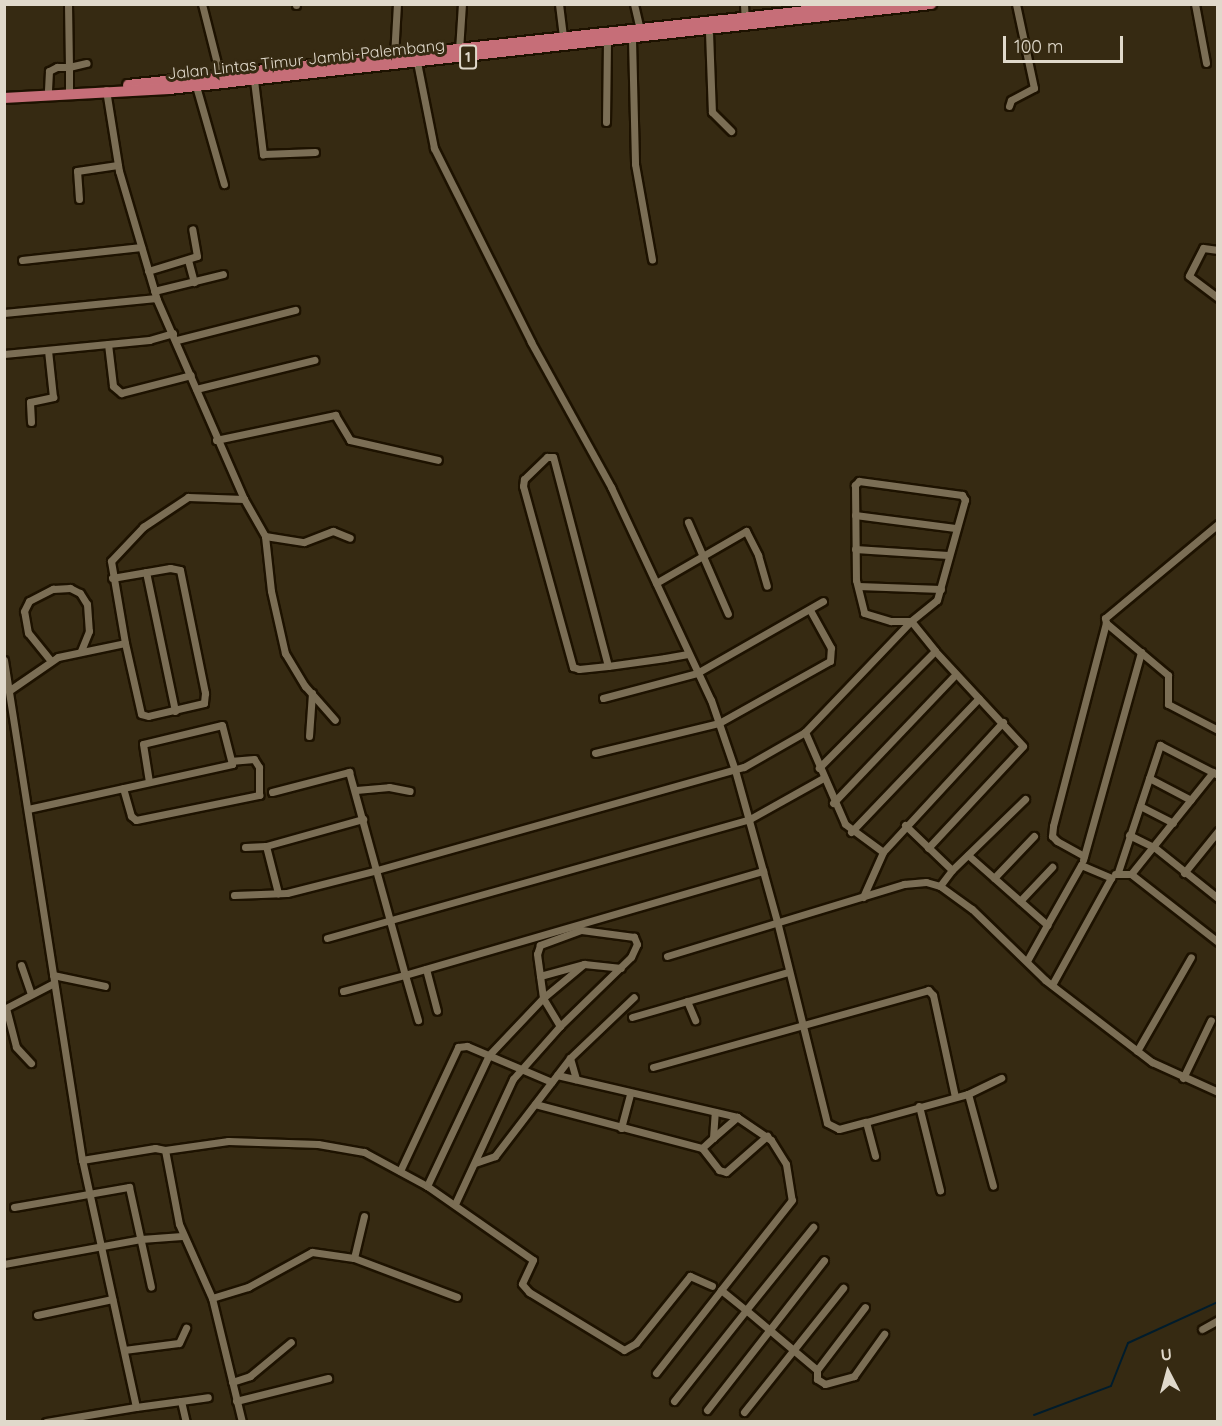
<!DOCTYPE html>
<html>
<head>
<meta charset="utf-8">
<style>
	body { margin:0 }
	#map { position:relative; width:1222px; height:1426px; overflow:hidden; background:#362a12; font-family:Quicksand,sans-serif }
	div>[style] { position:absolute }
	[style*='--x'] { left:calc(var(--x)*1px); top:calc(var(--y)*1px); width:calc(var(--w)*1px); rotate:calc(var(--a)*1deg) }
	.stream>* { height:2px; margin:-1px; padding:0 1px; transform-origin:1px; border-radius:1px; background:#001c2c }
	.roads { filter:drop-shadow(2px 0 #1d1200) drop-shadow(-2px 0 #1d1200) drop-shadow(0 2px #1d1200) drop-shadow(0 -2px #1d1200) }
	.minor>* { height:7px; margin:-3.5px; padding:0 3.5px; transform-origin:3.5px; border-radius:3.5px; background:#7b6e55 }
	.trunk>* { height:10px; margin:-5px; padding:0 5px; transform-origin:5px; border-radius:5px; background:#c66e78 }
	span { translate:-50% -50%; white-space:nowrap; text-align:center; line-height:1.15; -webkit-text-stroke:6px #362a12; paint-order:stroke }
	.shield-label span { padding:2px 4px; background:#362a12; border:2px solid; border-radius:4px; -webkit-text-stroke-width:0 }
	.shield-label { font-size:15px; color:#e0d9cb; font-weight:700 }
	.street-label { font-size:16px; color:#e0d9cb }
	.frame { position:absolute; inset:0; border:6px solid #e0d9cb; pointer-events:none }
	.north { position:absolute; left:1138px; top:1342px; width:60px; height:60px; -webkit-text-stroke:4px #362a12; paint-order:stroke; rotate:354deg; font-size:16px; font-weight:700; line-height:24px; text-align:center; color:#e0d9cb }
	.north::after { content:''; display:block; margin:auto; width:21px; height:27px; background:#e0d9cb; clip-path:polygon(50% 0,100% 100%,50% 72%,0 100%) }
	.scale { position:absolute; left:1003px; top:36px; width:120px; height:27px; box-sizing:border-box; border:3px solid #e0d9cb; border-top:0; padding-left:8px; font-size:18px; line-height:21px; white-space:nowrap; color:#e0d9cb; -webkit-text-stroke:4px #362a12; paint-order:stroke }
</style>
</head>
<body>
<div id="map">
	<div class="stream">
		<div style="--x:1034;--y:1415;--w:82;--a:-20.6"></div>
		<div style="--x:1111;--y:1386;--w:46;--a:-68.4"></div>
		<div style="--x:1128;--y:1343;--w:99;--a:-24.5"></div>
	</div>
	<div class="roads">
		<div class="minor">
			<div style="--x:68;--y:4;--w:63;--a:89.1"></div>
			<div style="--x:69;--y:67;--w:18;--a:-13"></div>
			<div style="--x:202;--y:4;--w:73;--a:75.8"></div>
			<div style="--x:296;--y:4;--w:1;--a:90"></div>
			<div style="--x:559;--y:4;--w:34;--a:83"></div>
			<div style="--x:634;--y:4;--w:27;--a:77"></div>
			<div style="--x:744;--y:4;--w:18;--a:87"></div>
			<div style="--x:1195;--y:4;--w:60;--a:79.4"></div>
			<div style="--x:709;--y:32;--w:80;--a:87.9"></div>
			<div style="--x:712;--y:112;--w:27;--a:45"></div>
			<div style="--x:632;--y:39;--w:125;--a:88.6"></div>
			<div style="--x:635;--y:164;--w:97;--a:79.9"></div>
			<div style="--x:459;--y:50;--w:46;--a:-86.3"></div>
			<div style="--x:394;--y:57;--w:53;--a:-86.8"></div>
			<div style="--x:416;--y:57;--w:93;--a:78.8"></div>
			<div style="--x:434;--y:148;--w:217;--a:63.4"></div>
			<div style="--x:531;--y:342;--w:166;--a:61.1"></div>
			<div style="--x:611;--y:487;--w:235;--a:64.9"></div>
			<div style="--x:711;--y:700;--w:74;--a:71.1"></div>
			<div style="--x:735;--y:770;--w:157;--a:74.5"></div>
			<div style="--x:777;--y:921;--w:208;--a:76.1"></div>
			<div style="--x:827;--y:1123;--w:13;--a:27"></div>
			<div style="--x:839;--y:1129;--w:28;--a:-15"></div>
			<div style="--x:866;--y:1122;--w:35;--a:75"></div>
			<div style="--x:254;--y:80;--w:75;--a:83.1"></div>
			<div style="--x:263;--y:154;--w:52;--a:-2.2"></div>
			<div style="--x:196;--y:86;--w:102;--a:74.1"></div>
			<div style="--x:48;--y:90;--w:19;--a:-87"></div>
			<div style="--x:49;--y:71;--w:9;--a:-27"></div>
			<div style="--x:57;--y:67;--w:12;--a:0"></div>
			<div style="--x:69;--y:67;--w:23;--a:90"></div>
			<div style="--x:106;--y:90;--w:82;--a:80.9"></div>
			<div style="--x:119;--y:171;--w:134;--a:73.6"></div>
			<div style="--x:157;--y:300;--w:217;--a:66.4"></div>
			<div style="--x:244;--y:499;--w:43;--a:60.4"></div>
			<div style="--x:265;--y:536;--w:39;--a:9"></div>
			<div style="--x:304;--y:542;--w:31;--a:-21"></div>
			<div style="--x:333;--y:531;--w:18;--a:22"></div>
			<div style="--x:1009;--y:106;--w:6;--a:-72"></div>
			<div style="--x:1011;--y:100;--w:26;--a:-28"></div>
			<div style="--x:1034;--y:88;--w:86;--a:-102.1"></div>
			<div style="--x:606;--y:122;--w:79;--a:-89.3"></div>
			<div style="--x:79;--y:199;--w:28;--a:-94"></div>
			<div style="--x:77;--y:171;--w:41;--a:-8.3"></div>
			<div style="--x:1218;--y:250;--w:15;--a:-172"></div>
			<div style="--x:1203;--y:248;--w:31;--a:117"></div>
			<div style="--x:1189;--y:276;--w:36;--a:37"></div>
			<div style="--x:22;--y:260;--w:120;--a:-6.2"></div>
			<div style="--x:188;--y:260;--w:23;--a:75"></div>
			<div style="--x:148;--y:271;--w:51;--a:-17"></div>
			<div style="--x:197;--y:256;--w:27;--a:-100"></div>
			<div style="--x:154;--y:291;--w:71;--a:-13.8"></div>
			<div style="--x:4;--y:313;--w:153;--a:-5.6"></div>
			<div style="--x:177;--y:340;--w:122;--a:-14.3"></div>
			<div style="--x:108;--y:344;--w:42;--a:83.2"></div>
			<div style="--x:113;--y:386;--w:11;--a:41"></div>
			<div style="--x:121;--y:393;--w:72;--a:-14.4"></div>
			<div style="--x:4;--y:354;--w:146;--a:-5.5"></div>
			<div style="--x:149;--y:340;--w:25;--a:-16"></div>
			<div style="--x:196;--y:389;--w:122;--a:-13.8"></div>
			<div style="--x:31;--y:422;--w:20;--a:-93"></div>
			<div style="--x:30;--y:402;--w:24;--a:-12"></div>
			<div style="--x:53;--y:397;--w:47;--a:-96.1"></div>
			<div style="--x:216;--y:440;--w:122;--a:-11.9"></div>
			<div style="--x:335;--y:415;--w:29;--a:59"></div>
			<div style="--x:350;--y:440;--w:90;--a:12.8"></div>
			<div style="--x:855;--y:515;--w:101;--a:7.4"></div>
			<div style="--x:688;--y:522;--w:100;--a:66.5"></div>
			<div style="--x:1218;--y:524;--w:147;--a:140.2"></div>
			<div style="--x:1105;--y:618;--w:5;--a:79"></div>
			<div style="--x:1106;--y:623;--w:81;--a:40"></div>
			<div style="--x:1168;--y:675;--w:29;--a:90"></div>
			<div style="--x:1168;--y:704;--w:56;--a:27.5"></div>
			<div style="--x:265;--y:536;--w:55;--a:83.8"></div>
			<div style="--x:271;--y:591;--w:64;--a:77.3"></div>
			<div style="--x:285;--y:653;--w:39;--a:59"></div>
			<div style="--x:305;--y:686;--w:45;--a:48.6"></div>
			<div style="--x:855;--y:549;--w:93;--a:3.7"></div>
			<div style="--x:146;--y:572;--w:142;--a:78.2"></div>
			<div style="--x:112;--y:578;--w:59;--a:-9.8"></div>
			<div style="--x:170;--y:568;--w:10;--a:11"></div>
			<div style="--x:180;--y:570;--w:126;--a:78.5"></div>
			<div style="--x:205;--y:693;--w:10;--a:96"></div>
			<div style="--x:204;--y:703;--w:57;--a:166.9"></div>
			<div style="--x:148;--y:716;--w:7;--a:-164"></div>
			<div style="--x:141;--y:714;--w:73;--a:-102.7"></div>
			<div style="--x:656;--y:583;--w:104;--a:-30"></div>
			<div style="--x:746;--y:531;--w:27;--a:63"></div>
			<div style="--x:758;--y:555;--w:32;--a:74"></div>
			<div style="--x:858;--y:586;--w:83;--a:2.1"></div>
			<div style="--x:4;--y:660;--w:506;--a:81.13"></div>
			<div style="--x:82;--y:1160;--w:74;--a:-9.3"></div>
			<div style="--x:155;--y:1148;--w:10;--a:11"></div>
			<div style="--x:165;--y:1150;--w:75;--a:79.3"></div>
			<div style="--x:179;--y:1224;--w:81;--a:66"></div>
			<div style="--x:212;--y:1298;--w:128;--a:76.4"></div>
			<div style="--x:51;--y:661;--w:36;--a:-129"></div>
			<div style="--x:28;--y:633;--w:22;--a:-100"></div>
			<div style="--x:24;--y:611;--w:11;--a:-63"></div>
			<div style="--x:29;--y:601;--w:27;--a:-27"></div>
			<div style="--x:53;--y:589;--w:17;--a:-3"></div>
			<div style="--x:70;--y:588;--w:11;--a:27"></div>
			<div style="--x:80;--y:593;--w:13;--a:58"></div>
			<div style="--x:87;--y:604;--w:27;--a:86"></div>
			<div style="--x:89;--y:631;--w:22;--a:112"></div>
			<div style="--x:608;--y:666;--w:216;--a:-104.7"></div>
			<div style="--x:553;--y:457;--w:6;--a:180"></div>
			<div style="--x:547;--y:457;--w:32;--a:136"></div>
			<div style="--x:524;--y:479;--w:7;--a:98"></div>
			<div style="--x:523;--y:486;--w:188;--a:74.6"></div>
			<div style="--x:573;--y:667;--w:6;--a:18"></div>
			<div style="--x:579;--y:669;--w:29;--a:-6"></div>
			<div style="--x:608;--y:666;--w:58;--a:-8"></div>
			<div style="--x:665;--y:658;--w:23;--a:-10"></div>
			<div style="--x:10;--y:690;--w:58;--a:-34.5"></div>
			<div style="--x:58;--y:657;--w:68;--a:-11.8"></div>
			<div style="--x:125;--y:643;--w:83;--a:-99.7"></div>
			<div style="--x:111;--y:561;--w:47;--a:-46.7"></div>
			<div style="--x:143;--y:527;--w:54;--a:-33.7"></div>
			<div style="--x:188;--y:497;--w:56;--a:2"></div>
			<div style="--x:603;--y:698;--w:97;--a:-14.9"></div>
			<div style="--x:697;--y:673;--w:145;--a:-29.7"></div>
			<div style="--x:805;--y:732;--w:100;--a:66.5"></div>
			<div style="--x:845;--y:824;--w:47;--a:36.4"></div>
			<div style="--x:309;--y:736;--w:43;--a:-86"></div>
			<div style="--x:595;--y:753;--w:128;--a:-13.6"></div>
			<div style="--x:719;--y:723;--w:127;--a:-29.2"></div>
			<div style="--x:830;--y:661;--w:13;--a:-86"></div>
			<div style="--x:831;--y:648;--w:43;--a:-118.9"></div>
			<div style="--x:1149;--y:778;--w:47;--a:27.6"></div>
			<div style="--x:123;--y:788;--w:29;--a:74"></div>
			<div style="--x:131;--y:816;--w:6;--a:39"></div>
			<div style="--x:136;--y:820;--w:126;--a:-11.5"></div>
			<div style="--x:259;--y:795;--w:28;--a:-90"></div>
			<div style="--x:259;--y:767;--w:9;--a:-122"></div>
			<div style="--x:254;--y:759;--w:21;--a:175"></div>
			<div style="--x:356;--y:790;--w:33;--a:-5"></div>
			<div style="--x:389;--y:787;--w:21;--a:11"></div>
			<div style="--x:272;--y:792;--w:80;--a:-14.6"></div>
			<div style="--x:349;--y:772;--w:211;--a:74.6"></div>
			<div style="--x:405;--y:975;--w:373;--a:-16.2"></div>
			<div style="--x:833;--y:803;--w:177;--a:-46.4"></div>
			<div style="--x:1140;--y:806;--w:37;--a:27"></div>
			<div style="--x:28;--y:809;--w:209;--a:-12.4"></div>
			<div style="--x:232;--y:764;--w:40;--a:-104.4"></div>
			<div style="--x:222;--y:725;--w:81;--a:166.5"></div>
			<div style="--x:143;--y:744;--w:38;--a:81"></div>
			<div style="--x:905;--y:825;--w:65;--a:43.8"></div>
			<div style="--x:952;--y:870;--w:20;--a:127"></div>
			<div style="--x:851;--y:832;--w:185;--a:-46.3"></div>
			<div style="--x:1129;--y:835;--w:28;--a:26"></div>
			<div style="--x:1154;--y:847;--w:82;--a:38.6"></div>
			<div style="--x:266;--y:846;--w:49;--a:75.7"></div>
			<div style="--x:245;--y:847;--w:21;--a:-3"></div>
			<div style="--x:266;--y:846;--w:101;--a:-15.6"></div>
			<div style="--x:928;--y:848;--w:139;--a:-47"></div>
			<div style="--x:1023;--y:746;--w:129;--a:-132.8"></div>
			<div style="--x:968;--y:855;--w:106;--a:41.5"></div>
			<div style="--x:1047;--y:925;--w:41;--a:119.1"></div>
			<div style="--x:1084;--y:856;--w:31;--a:-151"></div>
			<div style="--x:1057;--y:841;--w:7;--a:-135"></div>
			<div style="--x:1052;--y:836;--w:10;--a:-84"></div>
			<div style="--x:1053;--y:826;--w:210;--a:-75.4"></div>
			<div style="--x:1083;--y:860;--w:216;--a:-74.4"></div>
			<div style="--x:952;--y:870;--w:102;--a:-44.2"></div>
			<div style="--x:1118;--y:872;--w:134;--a:-71.7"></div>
			<div style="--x:1160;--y:745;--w:65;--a:27.3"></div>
			<div style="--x:1184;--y:873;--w:54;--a:-51"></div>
			<div style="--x:1115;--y:874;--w:16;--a:0"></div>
			<div style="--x:1131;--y:874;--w:131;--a:-51.2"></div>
			<div style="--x:1131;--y:874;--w:110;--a:38"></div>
			<div style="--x:994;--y:878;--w:58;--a:-46.4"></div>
			<div style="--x:234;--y:895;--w:53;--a:-2.2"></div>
			<div style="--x:287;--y:893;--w:93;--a:-14.3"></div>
			<div style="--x:377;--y:870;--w:381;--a:-15.7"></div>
			<div style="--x:744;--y:767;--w:70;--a:-29.8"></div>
			<div style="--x:805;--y:732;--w:153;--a:-46.3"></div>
			<div style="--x:911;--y:621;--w:33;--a:-39"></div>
			<div style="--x:937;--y:600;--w:104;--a:-74.4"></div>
			<div style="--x:965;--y:500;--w:6;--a:-121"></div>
			<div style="--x:962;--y:495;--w:104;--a:-172.3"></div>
			<div style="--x:859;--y:481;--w:6;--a:135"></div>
			<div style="--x:855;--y:485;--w:95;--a:89.4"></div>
			<div style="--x:856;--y:580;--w:34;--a:76"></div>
			<div style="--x:864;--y:613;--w:28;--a:17"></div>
			<div style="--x:891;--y:621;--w:20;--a:0"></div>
			<div style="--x:911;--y:621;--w:38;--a:51"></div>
			<div style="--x:935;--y:651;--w:165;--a:134.8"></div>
			<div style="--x:863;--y:897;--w:49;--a:-66"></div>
			<div style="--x:883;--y:852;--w:177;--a:-47.3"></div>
			<div style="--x:1020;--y:901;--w:47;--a:-46.7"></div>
			<div style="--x:1047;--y:925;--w:69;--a:-60.5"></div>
			<div style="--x:1081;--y:865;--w:33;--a:23"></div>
			<div style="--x:1111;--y:878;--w:122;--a:118.9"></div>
			<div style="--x:327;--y:938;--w:437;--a:-15.7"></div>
			<div style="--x:748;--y:820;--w:86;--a:-29.2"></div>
			<div style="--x:667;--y:956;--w:248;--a:-16.9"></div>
			<div style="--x:904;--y:884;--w:22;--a:-5"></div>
			<div style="--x:926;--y:882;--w:15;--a:16"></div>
			<div style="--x:940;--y:886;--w:39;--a:36"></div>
			<div style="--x:972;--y:909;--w:102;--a:44.2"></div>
			<div style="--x:1045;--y:980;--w:135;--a:37.5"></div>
			<div style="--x:1152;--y:1062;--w:72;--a:24.4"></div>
			<div style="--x:21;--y:965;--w:31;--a:71"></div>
			<div style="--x:426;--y:969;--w:43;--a:75.3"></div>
			<div style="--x:53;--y:975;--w:53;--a:11.9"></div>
			<div style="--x:540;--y:976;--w:46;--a:-15.3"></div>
			<div style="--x:584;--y:964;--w:37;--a:6"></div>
			<div style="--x:343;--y:991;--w:64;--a:-14.5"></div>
			<div style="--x:405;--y:975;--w:47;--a:73.9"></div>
			<div style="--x:687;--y:1001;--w:21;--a:67"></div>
			<div style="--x:6;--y:1008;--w:40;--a:75.6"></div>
			<div style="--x:16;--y:1047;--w:22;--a:47"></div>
			<div style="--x:4;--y:1009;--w:56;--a:-27.5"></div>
			<div style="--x:632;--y:1017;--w:162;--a:-16.1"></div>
			<div style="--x:1137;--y:1051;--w:108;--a:-60.1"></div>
			<div style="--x:570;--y:1058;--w:22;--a:74"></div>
			<div style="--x:653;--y:1067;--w:286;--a:-15.6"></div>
			<div style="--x:928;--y:990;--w:7;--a:45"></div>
			<div style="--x:933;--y:995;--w:104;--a:77.8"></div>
			<div style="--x:557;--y:1075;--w:185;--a:13.1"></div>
			<div style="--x:737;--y:1117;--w:41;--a:34.1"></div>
			<div style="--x:771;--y:1140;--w:28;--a:58"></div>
			<div style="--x:786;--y:1164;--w:36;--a:81"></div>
			<div style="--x:792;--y:1200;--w:115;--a:128.3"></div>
			<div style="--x:721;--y:1290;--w:32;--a:39"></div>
			<div style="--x:746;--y:1310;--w:107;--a:-51.1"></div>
			<div style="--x:1183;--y:1078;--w:64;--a:-64.2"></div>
			<div style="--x:968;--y:1094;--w:95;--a:74.8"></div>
			<div style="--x:535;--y:1104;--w:173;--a:14.8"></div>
			<div style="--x:702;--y:1148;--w:15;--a:-42"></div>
			<div style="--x:713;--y:1138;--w:26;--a:-86"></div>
			<div style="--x:919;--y:1106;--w:87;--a:76"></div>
			<div style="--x:866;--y:1122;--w:106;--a:-15.4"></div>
			<div style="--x:968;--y:1094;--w:37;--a:-26"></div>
			<div style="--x:621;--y:1128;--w:35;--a:-75"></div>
			<div style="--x:713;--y:1138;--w:32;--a:-41"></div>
			<div style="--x:702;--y:1148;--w:28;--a:52"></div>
			<div style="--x:719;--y:1170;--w:7;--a:16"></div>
			<div style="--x:726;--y:1172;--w:55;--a:-41.3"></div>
			<div style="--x:165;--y:1150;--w:64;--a:-8.1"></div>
			<div style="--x:228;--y:1141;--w:90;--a:1.9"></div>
			<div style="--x:318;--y:1144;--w:47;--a:9.9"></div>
			<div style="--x:364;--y:1152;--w:72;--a:28.4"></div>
			<div style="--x:427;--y:1186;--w:129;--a:34.9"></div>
			<div style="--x:533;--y:1260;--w:26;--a:115"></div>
			<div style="--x:522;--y:1284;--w:11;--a:49"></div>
			<div style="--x:529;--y:1292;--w:111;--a:31.4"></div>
			<div style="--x:624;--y:1350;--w:14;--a:-30"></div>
			<div style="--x:636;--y:1343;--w:86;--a:-51.1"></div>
			<div style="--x:690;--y:1276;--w:24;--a:24"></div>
			<div style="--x:475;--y:1163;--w:21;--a:-19"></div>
			<div style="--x:495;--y:1156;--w:123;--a:-52.6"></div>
			<div style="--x:570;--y:1058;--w:88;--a:-43.6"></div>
			<div style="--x:400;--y:1171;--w:137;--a:-64.9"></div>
			<div style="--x:458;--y:1047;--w:9;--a:-6"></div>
			<div style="--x:467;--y:1046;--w:92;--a:23"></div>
			<div style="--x:427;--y:1186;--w:145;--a:-64.7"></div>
			<div style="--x:489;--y:1055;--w:79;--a:-46.5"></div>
			<div style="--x:543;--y:998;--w:53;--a:-39.7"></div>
			<div style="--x:455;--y:1204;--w:138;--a:-65.1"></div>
			<div style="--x:513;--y:1079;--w:71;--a:-48.4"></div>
			<div style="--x:560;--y:1026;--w:99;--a:-44.2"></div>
			<div style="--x:631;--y:957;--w:14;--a:-65"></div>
			<div style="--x:637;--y:944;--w:8;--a:-113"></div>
			<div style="--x:634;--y:937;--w:53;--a:-172.5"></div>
			<div style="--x:581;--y:930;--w:44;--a:159.9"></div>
			<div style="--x:540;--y:945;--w:9;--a:108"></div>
			<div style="--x:537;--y:954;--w:44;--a:82.2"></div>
			<div style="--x:543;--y:998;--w:33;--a:59"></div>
			<div style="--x:14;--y:1207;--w:117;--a:-9.9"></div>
			<div style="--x:129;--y:1187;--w:102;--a:77.6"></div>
			<div style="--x:354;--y:1258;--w:43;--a:-76.6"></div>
			<div style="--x:4;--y:1264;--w:139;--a:-10.3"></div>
			<div style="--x:141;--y:1239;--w:41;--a:-4.2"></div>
			<div style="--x:212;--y:1298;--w:38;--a:-17"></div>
			<div style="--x:248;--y:1287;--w:73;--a:-28.7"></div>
			<div style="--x:312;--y:1252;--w:42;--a:8.1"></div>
			<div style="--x:354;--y:1258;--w:110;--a:20.7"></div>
			<div style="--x:37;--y:1315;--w:77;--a:-12"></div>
			<div style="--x:1202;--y:1329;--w:18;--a:-29"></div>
			<div style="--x:124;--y:1350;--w:55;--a:-7.3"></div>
			<div style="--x:179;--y:1343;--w:17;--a:-65"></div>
			<div style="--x:817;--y:1370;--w:79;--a:-52.7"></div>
			<div style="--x:656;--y:1373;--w:105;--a:-51.9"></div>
			<div style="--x:232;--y:1382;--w:19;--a:-18"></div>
			<div style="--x:250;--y:1376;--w:53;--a:-39.7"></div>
			<div style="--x:181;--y:1401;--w:27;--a:-8"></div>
			<div style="--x:236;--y:1401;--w:95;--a:-14"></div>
			<div style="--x:674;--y:1401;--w:116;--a:-51.6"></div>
			<div style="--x:746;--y:1310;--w:93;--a:40.2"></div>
			<div style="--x:817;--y:1370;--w:9;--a:90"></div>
			<div style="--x:817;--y:1379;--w:9;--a:32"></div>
			<div style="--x:825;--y:1384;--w:30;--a:-15"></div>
			<div style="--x:854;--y:1376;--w:52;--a:-54.5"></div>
			<div style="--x:136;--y:1407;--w:45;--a:-7.6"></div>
			<div style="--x:181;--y:1401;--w:22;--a:77"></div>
			<div style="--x:707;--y:1410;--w:190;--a:-52"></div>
			<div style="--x:744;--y:1412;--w:159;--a:-51.4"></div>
			<div style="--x:46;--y:1422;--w:91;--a:-9.5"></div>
			<div style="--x:136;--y:1407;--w:253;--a:-102.3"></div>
		</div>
		<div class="trunk">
			<div style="--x:128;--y:85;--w:746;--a:-6.23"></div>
			<div style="--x:4;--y:98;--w:165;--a:-3.1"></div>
			<div style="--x:169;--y:89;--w:767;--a:-6.36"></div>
		</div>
	</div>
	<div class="shield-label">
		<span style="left:468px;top:57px">1</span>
	</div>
	<div class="street-label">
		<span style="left:306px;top:59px;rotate:-6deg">Jalan Lintas Timur Jambi-Palembang</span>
	</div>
	<div class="frame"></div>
	<div class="north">U</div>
	<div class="scale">100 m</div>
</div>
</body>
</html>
